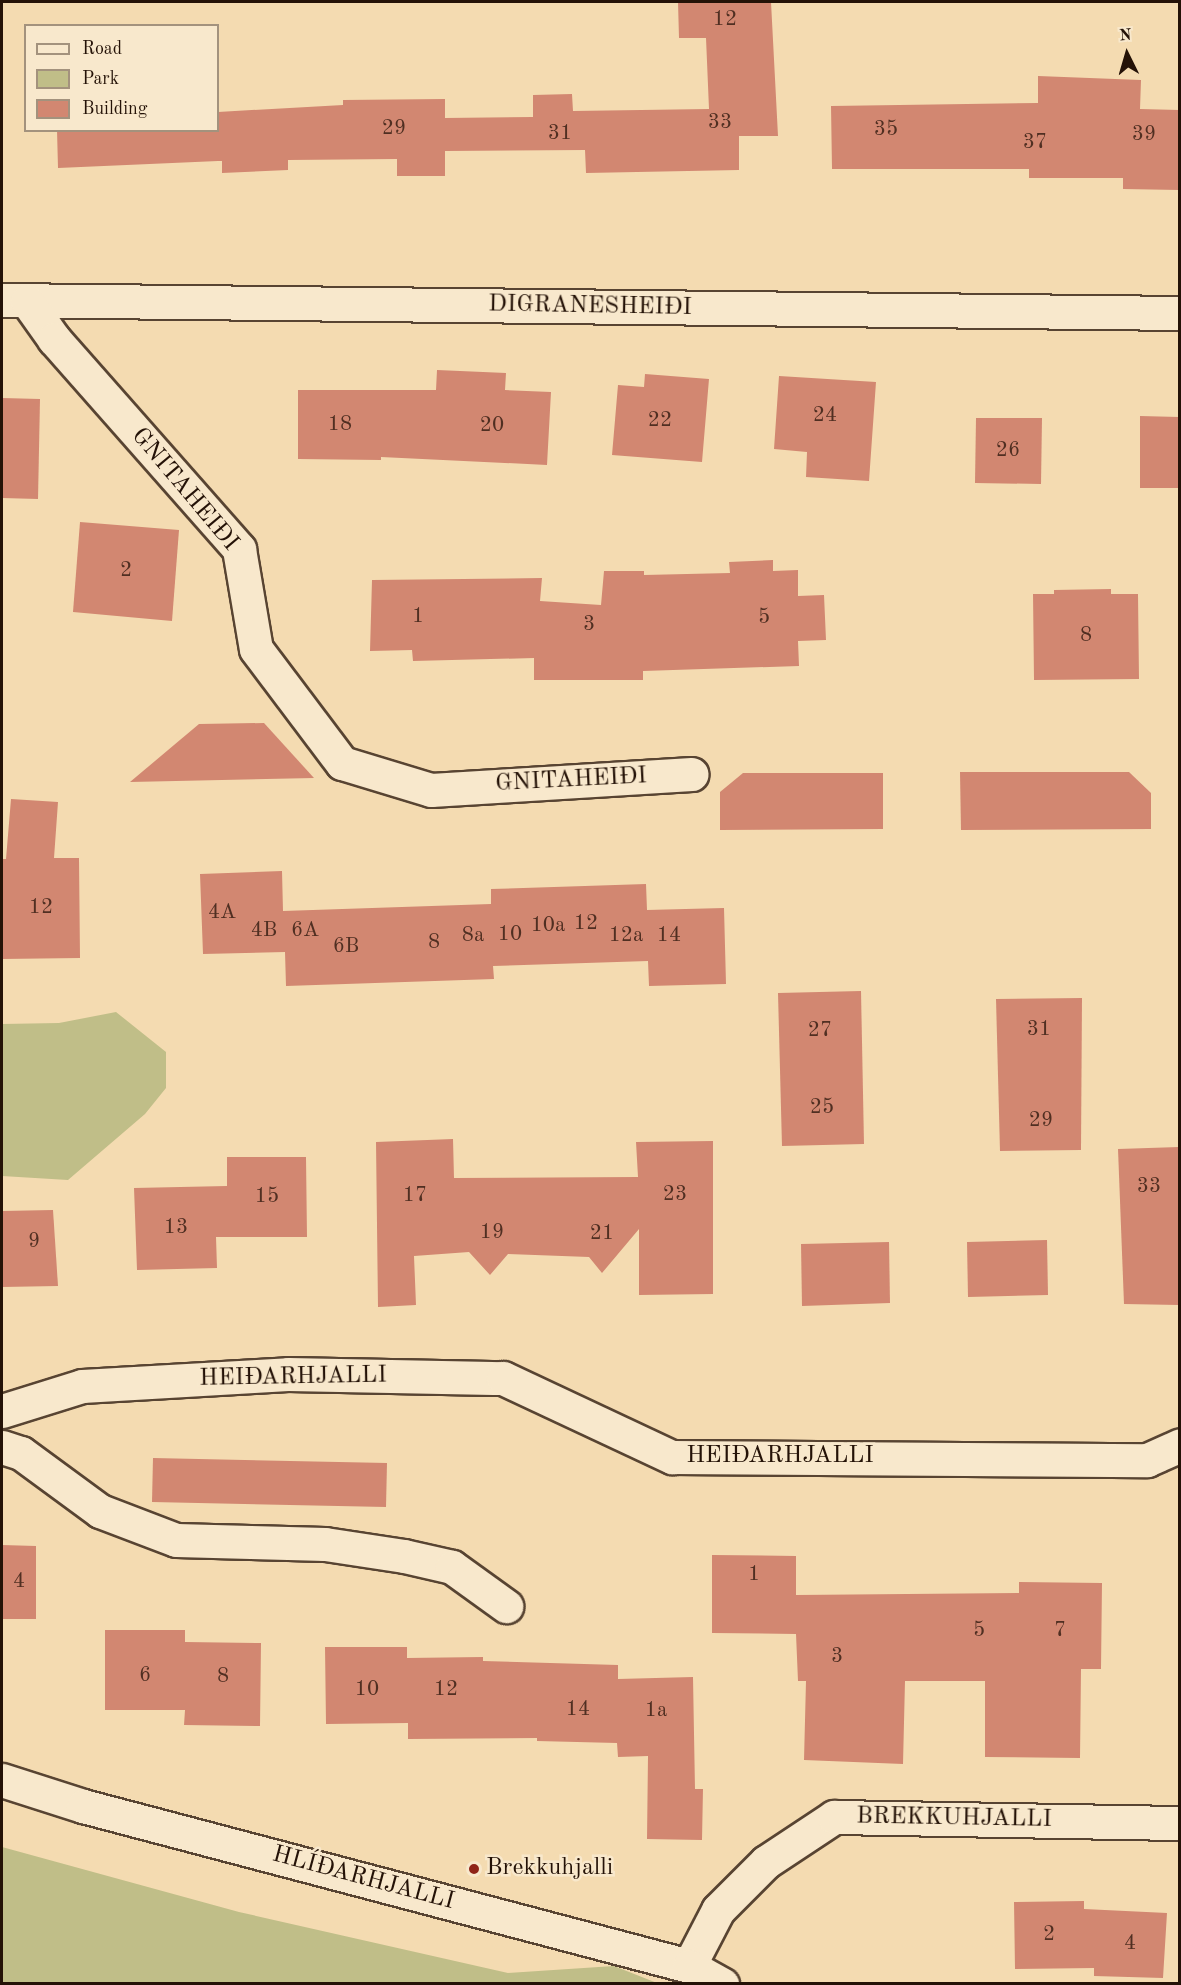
<!DOCTYPE html>
<html>
<head>
<meta charset="utf-8">
<style>
	body { margin:0 }
	#map { position:relative; width:1181px; height:1985px; overflow:hidden; background:#f4dbb1; font-family:"Old Standard TT",serif }
	div>[style] { position:absolute }
	[style*='--x'] { left:calc(var(--x)*1px); top:calc(var(--y)*1px); width:calc(var(--w)*1px); rotate:calc(var(--a)*1deg) }
	.green>* { inset:0; background:#c0be88 }
	.building>* { inset:0; background:#d28771 }
	.roads { filter:drop-shadow(2px 0 #584432) drop-shadow(-2px 0 #584432) drop-shadow(0 2px #584432) drop-shadow(0 -2px #584432) }
	.street>* { height:33px; margin:-16.5px; padding:0 16.5px; transform-origin:16.5px; border-radius:16.5px; background:#f8e8cc }
	.secondary>* { height:33px; margin:-16.5px; padding:0 16.5px; transform-origin:16.5px; border-radius:16.5px; background:#f8e8cc }
	.dots>* { width:16px; height:16px; translate:-50% -50%; box-sizing:border-box; border:3px solid #f8e8cc; border-radius:50% }
	span { translate:-50% -50%; white-space:nowrap; text-align:center; line-height:1.15; -webkit-text-stroke:5px #f8e8cc; paint-order:stroke }
	.number-label { font-size:21px; color:#502f22 }
	.number-label span { -webkit-text-stroke-width:0 }
	.street-label { font-size:24px; color:#241207 }
	.poi-label { font-size:24px; color:#241207 }
	.left { translate:0 -50%; text-align:left }
	.frame { position:absolute; inset:0; border:3px solid #241207; pointer-events:none }
	.legend { position:absolute; left:24px; top:24px; width:195px; height:108px; box-sizing:border-box; background:#f8e8cc; border:2px solid #a3927d; margin:0; padding:8px 10px; list-style:none; font-size:18px; color:#241207 }
	.legend li { display:flex; align-items:center; gap:12px; height:30px }
	.legend b { width:30px; border:2px solid #a3927d }
	.north { position:absolute; left:1097px; top:24px; width:60px; height:60px; -webkit-text-stroke:4px #f8e8cc; paint-order:stroke; rotate:355deg; font-size:16px; font-weight:700; line-height:24px; text-align:center; color:#241207 }
	.north::after { content:''; display:block; margin:auto; width:21px; height:27px; background:#241207; clip-path:polygon(50% 0,100% 100%,50% 72%,0 100%) }
</style>
</head>
<body>
<div id="map">
	<div class="green">
		<div style="clip-path:polygon(116px 1012px,166px 1052px,166px 1088px,145px 1114px,68px 1180px,2px 1176px,2px 1024px,59px 1023px)"></div>
		<div style="clip-path:polygon(2px 1847px,239px 1912px,508px 1973px,614px 1966px,657px 1983px,2px 1983px)"></div>
	</div>
	<div class="building">
		<div style="clip-path:polygon(678px 2px,771px 2px,778px 136px,739px 136px,739px 170px,586px 173px,585px 150px,445px 151px,445px 176px,397px 176px,397px 159px,288px 160px,288px 170px,222px 173px,222px 161px,218px 161px,58px 168px,57px 130px,218px 130px,218px 112px,343px 105px,343px 100px,445px 99px,445px 118px,533px 117px,533px 95px,572px 94px,573px 111px,709px 109px,706px 38px,679px 38px)"></div>
		<div style="clip-path:polygon(1038px 76px,1141px 80px,1140px 109px,1179px 110px,1179px 190px,1123px 189px,1123px 178px,1029px 178px,1029px 169px,832px 169px,831px 106px,1038px 103px)"></div>
		<div style="clip-path:polygon(437px 370px,506px 373px,505px 390px,551px 392px,547px 465px,381px 457px,381px 460px,298px 459px,298px 390px,436px 390px)"></div>
		<div style="clip-path:polygon(645px 374px,709px 379px,702px 462px,612px 455px,618px 385px,644px 387px)"></div>
		<div style="clip-path:polygon(779px 376px,876px 382px,869px 481px,806px 477px,807px 452px,774px 449px)"></div>
		<div style="clip-path:polygon(2px 398px,40px 399px,38px 499px,2px 498px)"></div>
		<div style="clip-path:polygon(1140px 416px,1179px 417px,1179px 488px,1140px 488px)"></div>
		<div style="clip-path:polygon(976px 418px,1042px 418px,1041px 484px,975px 483px)"></div>
		<div style="clip-path:polygon(80px 522px,179px 530px,172px 621px,73px 612px)"></div>
		<div style="clip-path:polygon(773px 560px,773px 571px,798px 570px,798px 596px,824px 595px,826px 640px,798px 641px,799px 666px,643px 671px,643px 680px,534px 680px,534px 658px,413px 661px,412px 650px,370px 651px,372px 580px,542px 578px,540px 601px,601px 605px,604px 571px,644px 571px,644px 575px,730px 573px,729px 562px)"></div>
		<div style="clip-path:polygon(1111px 589px,1111px 594px,1138px 594px,1139px 679px,1034px 680px,1033px 594px,1054px 594px,1054px 590px)"></div>
		<div style="clip-path:polygon(264px 723px,314px 778px,130px 782px,199px 724px)"></div>
		<div style="clip-path:polygon(960px 772px,1129px 772px,1151px 793px,1151px 829px,961px 830px)"></div>
		<div style="clip-path:polygon(743px 773px,883px 773px,883px 829px,720px 830px,720px 792px)"></div>
		<div style="clip-path:polygon(11px 799px,58px 802px,54px 858px,79px 858px,80px 958px,2px 959px,2px 859px,6px 859px)"></div>
		<div style="clip-path:polygon(282px 871px,283px 911px,491px 904px,491px 889px,646px 884px,647px 910px,724px 908px,726px 984px,649px 986px,648px 961px,493px 966px,494px 979px,286px 986px,285px 952px,203px 954px,200px 874px)"></div>
		<div style="clip-path:polygon(861px 991px,864px 1144px,782px 1146px,778px 993px)"></div>
		<div style="clip-path:polygon(1082px 998px,1081px 1150px,1000px 1151px,996px 999px)"></div>
		<div style="clip-path:polygon(453px 1139px,454px 1178px,638px 1177px,636px 1142px,713px 1141px,713px 1294px,639px 1295px,639px 1229px,602px 1273px,589px 1257px,508px 1254px,490px 1275px,469px 1252px,414px 1256px,416px 1305px,378px 1307px,376px 1142px)"></div>
		<div style="clip-path:polygon(1179px 1147px,1179px 1305px,1124px 1304px,1118px 1149px)"></div>
		<div style="clip-path:polygon(227px 1157px,306px 1157px,307px 1237px,216px 1237px,217px 1268px,137px 1270px,134px 1188px,227px 1186px)"></div>
		<div style="clip-path:polygon(53px 1210px,58px 1286px,2px 1287px,2px 1211px)"></div>
		<div style="clip-path:polygon(1047px 1240px,1048px 1295px,968px 1297px,967px 1242px)"></div>
		<div style="clip-path:polygon(889px 1242px,890px 1303px,802px 1306px,801px 1244px)"></div>
		<div style="clip-path:polygon(153px 1458px,387px 1463px,386px 1507px,152px 1502px)"></div>
		<div style="clip-path:polygon(2px 1545px,36px 1546px,36px 1619px,2px 1619px)"></div>
		<div style="clip-path:polygon(712px 1555px,796px 1556px,796px 1595px,1019px 1593px,1019px 1582px,1102px 1583px,1101px 1669px,1081px 1669px,1080px 1758px,985px 1757px,985px 1681px,905px 1681px,903px 1764px,804px 1760px,806px 1681px,798px 1681px,796px 1634px,712px 1633px)"></div>
		<div style="clip-path:polygon(105px 1630px,185px 1630px,185px 1642px,261px 1643px,260px 1726px,184px 1725px,185px 1710px,105px 1710px)"></div>
		<div style="clip-path:polygon(325px 1647px,407px 1647px,407px 1658px,483px 1657px,483px 1661px,618px 1665px,618px 1679px,693px 1677px,695px 1789px,703px 1789px,702px 1840px,647px 1839px,648px 1756px,618px 1757px,617px 1743px,537px 1741px,537px 1738px,408px 1739px,408px 1723px,326px 1724px)"></div>
		<div style="clip-path:polygon(1084px 1901px,1084px 1909px,1167px 1913px,1163px 1978px,1094px 1976px,1094px 1968px,1015px 1969px,1014px 1902px)"></div>
	</div>
	<div class="roads">
		<div class="street">
			<div style="--x:2;--y:300;--w:1178;--a:0.63"></div>
			<div style="--x:27;--y:301;--w:47;--a:54.6"></div>
			<div style="--x:54;--y:339;--w:280;--a:48.6"></div>
			<div style="--x:239;--y:549;--w:101;--a:80.4"></div>
			<div style="--x:256;--y:649;--w:143;--a:53"></div>
			<div style="--x:342;--y:763;--w:93;--a:16.9"></div>
			<div style="--x:431;--y:790;--w:261;--a:-3.5"></div>
			<div style="--x:2;--y:1411;--w:84;--a:-17.4"></div>
			<div style="--x:82;--y:1386;--w:206;--a:-3.3"></div>
			<div style="--x:288;--y:1374;--w:215;--a:1.1"></div>
			<div style="--x:503;--y:1378;--w:187;--a:25.1"></div>
			<div style="--x:672;--y:1457;--w:475;--a:0.4"></div>
			<div style="--x:1147;--y:1460;--w:36;--a:-24"></div>
			<div style="--x:2;--y:1447;--w:20;--a:18"></div>
			<div style="--x:21;--y:1453;--w:98;--a:36.3"></div>
			<div style="--x:100;--y:1511;--w:81;--a:20.9"></div>
			<div style="--x:176;--y:1540;--w:149;--a:1.5"></div>
			<div style="--x:325;--y:1544;--w:80;--a:8.6"></div>
			<div style="--x:404;--y:1556;--w:49;--a:12.9"></div>
			<div style="--x:452;--y:1567;--w:67;--a:35.8"></div>
			<div style="--x:689;--y:1966;--w:63;--a:-62.6"></div>
			<div style="--x:718;--y:1910;--w:68;--a:-45"></div>
			<div style="--x:766;--y:1862;--w:82;--a:-33.5"></div>
			<div style="--x:834;--y:1817;--w:346;--a:1"></div>
		</div>
		<div class="secondary">
			<div style="--x:2;--y:1780;--w:85;--a:17.8"></div>
			<div style="--x:83;--y:1806;--w:627;--a:14.79"></div>
			<div style="--x:689;--y:1966;--w:38;--a:29"></div>
		</div>
	</div>
	<div class="dots">
		<div style="left:474px;top:1869px;background:#8f2418"></div>
	</div>
	<div class="number-label">
		<span style="left:725px;top:20px">12</span>
		<span style="left:720px;top:123px">33</span>
		<span style="left:394px;top:129px">29</span>
		<span style="left:886px;top:130px">35</span>
		<span style="left:560px;top:134px">31</span>
		<span style="left:1144px;top:135px">39</span>
		<span style="left:1035px;top:143px">37</span>
		<span style="left:825px;top:416px">24</span>
		<span style="left:660px;top:421px">22</span>
		<span style="left:340px;top:425px">18</span>
		<span style="left:492px;top:426px">20</span>
		<span style="left:1008px;top:451px">26</span>
		<span style="left:126px;top:571px">2</span>
		<span style="left:418px;top:617px">1</span>
		<span style="left:764px;top:618px">5</span>
		<span style="left:589px;top:625px">3</span>
		<span style="left:1086px;top:636px">8</span>
		<span style="left:41px;top:908px">12</span>
		<span style="left:222px;top:913px">4A</span>
		<span style="left:586px;top:924px">12</span>
		<span style="left:548px;top:926px">10a</span>
		<span style="left:264px;top:931px">4B</span>
		<span style="left:305px;top:931px">6A</span>
		<span style="left:510px;top:935px">10</span>
		<span style="left:473px;top:936px">8a</span>
		<span style="left:626px;top:936px">12a</span>
		<span style="left:669px;top:936px">14</span>
		<span style="left:434px;top:943px">8</span>
		<span style="left:346px;top:947px">6B</span>
		<span style="left:1039px;top:1030px">31</span>
		<span style="left:820px;top:1031px">27</span>
		<span style="left:822px;top:1108px">25</span>
		<span style="left:1041px;top:1121px">29</span>
		<span style="left:1149px;top:1187px">33</span>
		<span style="left:675px;top:1195px">23</span>
		<span style="left:415px;top:1196px">17</span>
		<span style="left:267px;top:1197px">15</span>
		<span style="left:176px;top:1228px">13</span>
		<span style="left:492px;top:1233px">19</span>
		<span style="left:602px;top:1234px">21</span>
		<span style="left:34px;top:1242px">9</span>
		<span style="left:754px;top:1575px">1</span>
		<span style="left:19px;top:1582px">4</span>
		<span style="left:979px;top:1631px">5</span>
		<span style="left:1060px;top:1631px">7</span>
		<span style="left:837px;top:1657px">3</span>
		<span style="left:145px;top:1676px">6</span>
		<span style="left:223px;top:1677px">8</span>
		<span style="left:367px;top:1690px">10</span>
		<span style="left:446px;top:1690px">12</span>
		<span style="left:578px;top:1710px">14</span>
		<span style="left:656px;top:1711px">1a</span>
		<span style="left:1049px;top:1935px">2</span>
		<span style="left:1130px;top:1944px">4</span>
	</div>
	<div class="street-label">
		<span style="left:590px;top:307px;rotate:1deg">DIGRANESHEIÐI</span>
		<span style="left:184px;top:490px;rotate:50deg">GNITAHEIÐI</span>
		<span style="left:571px;top:781px;rotate:-3deg">GNITAHEIÐI</span>
		<span style="left:293px;top:1378px;rotate:-1deg">HEIÐARHJALLI</span>
		<span style="left:780px;top:1457px">HEIÐARHJALLI</span>
		<span style="left:954px;top:1819px;rotate:1deg">BREKKUHJALLI</span>
		<span style="left:363px;top:1879px;rotate:15deg">HLÍÐARHJALLI</span>
	</div>
	<div class="poi-label">
		<span class="left" style="left:486px;top:1869px">Brekkuhjalli</span>
	</div>
	<div class="frame"></div>
	<ul class="legend">
	<li><b style="height:8px;background:#f8e8cc"></b>Road</li>
	<li><b style="height:16px;background:#c0be88"></b>Park</li>
	<li><b style="height:16px;background:#d28771"></b>Building</li>
	</ul>
	<div class="north">N</div>
</div>
</body>
</html>
